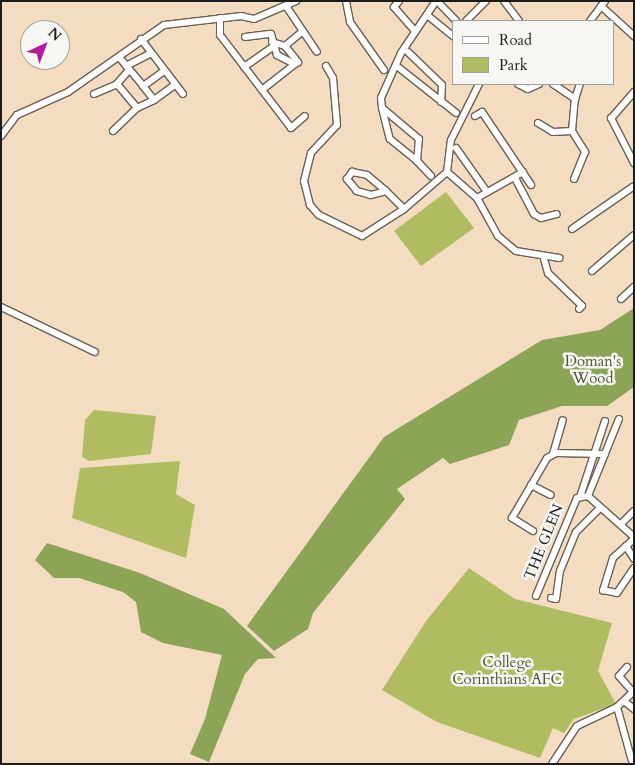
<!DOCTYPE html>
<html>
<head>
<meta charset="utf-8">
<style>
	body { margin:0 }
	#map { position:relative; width:635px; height:765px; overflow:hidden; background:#f4dcc0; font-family:Cardo,serif }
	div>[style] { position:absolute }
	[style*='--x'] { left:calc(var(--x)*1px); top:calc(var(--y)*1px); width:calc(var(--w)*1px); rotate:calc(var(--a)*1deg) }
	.green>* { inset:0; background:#afbd60 }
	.forest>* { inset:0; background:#8ba456 }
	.roads { filter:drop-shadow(1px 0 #685f55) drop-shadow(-1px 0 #685f55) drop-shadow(0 1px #685f55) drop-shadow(0 -1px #685f55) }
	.minor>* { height:6px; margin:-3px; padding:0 3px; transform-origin:3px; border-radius:3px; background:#fff }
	span { translate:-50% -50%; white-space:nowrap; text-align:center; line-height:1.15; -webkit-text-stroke:5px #f6f6f2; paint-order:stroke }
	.park-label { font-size:15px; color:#4f5434 }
	.street-label { font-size:15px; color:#1c1c1c }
	.frame { position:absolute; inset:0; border:2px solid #1c1c1c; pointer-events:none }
	.legend { position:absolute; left:452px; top:20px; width:162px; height:65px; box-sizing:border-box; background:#f6f6f2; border:1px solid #9f9f9c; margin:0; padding:6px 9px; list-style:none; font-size:15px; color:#1c1c1c }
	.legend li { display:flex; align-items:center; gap:10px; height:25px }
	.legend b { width:25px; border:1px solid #9f9f9c }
	.north { position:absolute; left:20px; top:20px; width:50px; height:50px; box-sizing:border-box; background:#f6f6f2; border:1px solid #9f9f9c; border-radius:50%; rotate:43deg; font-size:14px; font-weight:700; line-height:20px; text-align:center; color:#1c1c1c }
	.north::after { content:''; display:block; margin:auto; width:18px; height:22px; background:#b5179e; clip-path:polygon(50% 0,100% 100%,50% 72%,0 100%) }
</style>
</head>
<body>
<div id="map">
	<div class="green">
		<div style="clip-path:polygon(446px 192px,474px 228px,421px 266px,394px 231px)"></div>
		<div style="clip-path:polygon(94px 410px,156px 416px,151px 454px,89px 461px,82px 457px,85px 420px)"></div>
		<div style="clip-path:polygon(180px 461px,176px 494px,195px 505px,186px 558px,72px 518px,80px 468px)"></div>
		<div style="clip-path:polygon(469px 568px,515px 599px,612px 623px,598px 671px,616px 704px,574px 719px,564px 733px,553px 728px,540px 758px,437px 722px,382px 690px,426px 621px)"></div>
	</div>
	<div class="forest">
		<div style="clip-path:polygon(634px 308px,634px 387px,607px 406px,562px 406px,519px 420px,509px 445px,450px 464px,443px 458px,397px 489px,405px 499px,313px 613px,308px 629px,274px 651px,247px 626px,384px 437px,542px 340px,600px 330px)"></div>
		<div style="clip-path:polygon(47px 543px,140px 573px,224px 609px,276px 658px,258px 659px,245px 674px,209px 762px,190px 754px,205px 719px,222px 655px,163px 643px,141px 632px,136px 602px,123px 592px,79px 578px,54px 578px,35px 560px)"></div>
	</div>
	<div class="roads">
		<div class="minor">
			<div style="--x:346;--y:1;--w:21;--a:79"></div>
			<div style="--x:350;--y:22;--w:59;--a:54.7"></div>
			<div style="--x:399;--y:1;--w:8;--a:130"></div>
			<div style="--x:394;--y:7;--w:32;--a:49"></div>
			<div style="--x:437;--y:1;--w:28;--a:46"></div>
			<div style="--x:504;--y:1;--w:25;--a:53"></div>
			<div style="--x:286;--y:6;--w:55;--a:56"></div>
			<div style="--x:601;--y:6;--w:45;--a:42.3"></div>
			<div style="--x:427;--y:15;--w:35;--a:39"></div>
			<div style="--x:220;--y:18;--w:17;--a:90"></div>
			<div style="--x:220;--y:35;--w:117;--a:52.6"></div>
			<div style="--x:291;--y:128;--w:18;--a:-41"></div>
			<div style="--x:466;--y:21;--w:28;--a:-45"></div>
			<div style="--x:590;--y:21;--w:25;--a:-53"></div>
			<div style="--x:245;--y:37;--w:26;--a:-7"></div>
			<div style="--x:271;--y:34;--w:22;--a:74"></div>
			<div style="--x:277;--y:55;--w:20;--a:27"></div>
			<div style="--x:295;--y:64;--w:42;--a:141.8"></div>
			<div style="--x:141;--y:39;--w:69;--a:52.6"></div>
			<div style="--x:272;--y:42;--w:14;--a:17"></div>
			<div style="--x:285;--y:46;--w:23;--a:-40"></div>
			<div style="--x:285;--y:46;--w:21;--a:51"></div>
			<div style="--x:408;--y:52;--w:47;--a:44.1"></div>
			<div style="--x:442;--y:85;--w:17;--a:93"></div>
			<div style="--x:119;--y:57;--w:38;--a:50"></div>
			<div style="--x:126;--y:66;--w:28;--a:-27"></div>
			<div style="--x:326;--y:66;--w:14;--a:60"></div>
			<div style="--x:333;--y:78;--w:47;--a:85.1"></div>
			<div style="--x:337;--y:125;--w:38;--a:133"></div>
			<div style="--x:311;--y:153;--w:29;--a:104"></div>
			<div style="--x:304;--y:181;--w:25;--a:76"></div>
			<div style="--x:310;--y:205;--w:13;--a:48"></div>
			<div style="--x:319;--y:215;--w:48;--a:26"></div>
			<div style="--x:362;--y:236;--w:50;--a:-32.7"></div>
			<div style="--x:404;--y:209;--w:57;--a:-40.7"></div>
			<div style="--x:244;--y:67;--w:35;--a:-35"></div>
			<div style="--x:398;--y:67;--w:74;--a:38.4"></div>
			<div style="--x:129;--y:70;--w:18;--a:131"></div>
			<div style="--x:117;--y:84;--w:31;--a:50"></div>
			<div style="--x:137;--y:108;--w:19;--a:-25"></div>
			<div style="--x:164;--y:71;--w:26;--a:144"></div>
			<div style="--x:143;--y:86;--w:18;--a:52"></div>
			<div style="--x:154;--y:100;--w:26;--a:-36"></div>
			<div style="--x:518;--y:84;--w:11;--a:27"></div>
			<div style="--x:528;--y:89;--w:12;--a:-24"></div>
			<div style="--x:553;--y:84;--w:27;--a:34"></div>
			<div style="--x:575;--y:99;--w:16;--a:-72"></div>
			<div style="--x:634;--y:92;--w:35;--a:131"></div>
			<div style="--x:611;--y:118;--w:51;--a:62.9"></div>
			<div style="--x:94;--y:94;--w:25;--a:-23"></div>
			<div style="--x:382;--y:108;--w:32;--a:76"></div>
			<div style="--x:390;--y:139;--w:35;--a:39"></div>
			<div style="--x:475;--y:116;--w:8;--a:-30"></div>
			<div style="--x:482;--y:112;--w:88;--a:56.1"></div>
			<div style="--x:538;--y:123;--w:17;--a:31"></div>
			<div style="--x:553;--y:132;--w:19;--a:-3"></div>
			<div style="--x:572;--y:131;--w:32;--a:-85"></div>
			<div style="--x:113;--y:131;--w:33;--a:-44"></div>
			<div style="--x:572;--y:131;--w:25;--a:58"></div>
			<div style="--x:585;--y:152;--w:29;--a:112"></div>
			<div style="--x:1;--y:136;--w:26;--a:-53"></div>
			<div style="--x:17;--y:115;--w:56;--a:-24.3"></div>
			<div style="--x:68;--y:92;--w:117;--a:-34.9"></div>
			<div style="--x:164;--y:25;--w:78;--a:-6.7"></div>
			<div style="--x:241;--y:16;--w:13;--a:13"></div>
			<div style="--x:254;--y:19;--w:46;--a:-23.2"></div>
			<div style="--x:456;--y:148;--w:54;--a:54.8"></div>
			<div style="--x:447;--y:172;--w:32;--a:-83"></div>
			<div style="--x:451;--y:140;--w:63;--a:-63.4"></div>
			<div style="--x:447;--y:172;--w:40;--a:41"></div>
			<div style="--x:477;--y:198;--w:53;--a:-29.5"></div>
			<div style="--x:431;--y:176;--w:21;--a:-133"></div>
			<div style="--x:417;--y:161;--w:22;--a:-85"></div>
			<div style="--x:419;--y:139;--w:48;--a:-140"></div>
			<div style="--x:382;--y:108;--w:10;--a:-96"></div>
			<div style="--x:381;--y:98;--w:49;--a:-66"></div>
			<div style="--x:401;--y:53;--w:63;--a:-56.1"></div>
			<div style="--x:515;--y:178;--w:41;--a:62.2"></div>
			<div style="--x:534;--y:214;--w:8;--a:30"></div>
			<div style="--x:541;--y:218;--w:16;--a:-14"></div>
			<div style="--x:386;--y:191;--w:16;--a:165"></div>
			<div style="--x:371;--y:195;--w:15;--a:-164"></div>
			<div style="--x:357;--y:191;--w:16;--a:-130"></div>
			<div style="--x:347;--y:179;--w:9;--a:-54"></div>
			<div style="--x:352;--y:172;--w:15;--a:11"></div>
			<div style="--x:367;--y:175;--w:25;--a:40"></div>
			<div style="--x:386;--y:191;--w:25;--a:45"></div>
			<div style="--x:477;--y:198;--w:43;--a:61.1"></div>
			<div style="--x:498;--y:236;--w:23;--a:40"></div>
			<div style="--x:516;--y:251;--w:44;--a:9.2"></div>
			<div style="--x:572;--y:229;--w:75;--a:-34.7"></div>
			<div style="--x:544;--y:259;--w:15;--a:74"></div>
			<div style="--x:548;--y:273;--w:47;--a:44.1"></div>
			<div style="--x:582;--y:306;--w:4;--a:135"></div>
			<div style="--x:592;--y:271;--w:55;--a:-40.6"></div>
			<div style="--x:621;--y:299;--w:18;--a:-43"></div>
			<div style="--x:1;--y:307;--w:104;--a:25.6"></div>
			<div style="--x:553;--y:454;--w:35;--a:-74"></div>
			<div style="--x:531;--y:485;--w:22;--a:27"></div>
			<div style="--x:588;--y:496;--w:83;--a:-68.1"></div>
			<div style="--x:580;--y:497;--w:80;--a:-71.8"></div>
			<div style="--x:622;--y:523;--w:17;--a:-45"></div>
			<div style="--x:533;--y:531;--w:25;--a:-148"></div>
			<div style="--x:512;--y:518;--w:69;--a:-59.7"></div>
			<div style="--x:547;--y:458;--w:10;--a:-29"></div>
			<div style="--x:556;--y:453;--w:49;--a:1.2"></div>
			<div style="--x:634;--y:539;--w:28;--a:138"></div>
			<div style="--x:613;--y:558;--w:34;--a:107"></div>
			<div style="--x:603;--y:590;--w:14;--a:12"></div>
			<div style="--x:617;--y:593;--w:30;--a:-56"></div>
			<div style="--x:626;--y:546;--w:15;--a:58"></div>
			<div style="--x:536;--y:596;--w:106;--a:-67.3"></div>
			<div style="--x:577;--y:498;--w:11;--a:-10"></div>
			<div style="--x:588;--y:496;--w:62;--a:41.7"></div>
			<div style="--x:551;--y:598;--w:5;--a:11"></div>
			<div style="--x:556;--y:599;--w:28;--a:-82"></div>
			<div style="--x:560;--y:571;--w:42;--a:-67.7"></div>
			<div style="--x:576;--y:532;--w:33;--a:-45"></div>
			<div style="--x:627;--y:667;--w:12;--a:132"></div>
			<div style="--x:619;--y:676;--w:21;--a:49"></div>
			<div style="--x:624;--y:701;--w:13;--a:39"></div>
			<div style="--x:617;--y:707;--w:56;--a:74.5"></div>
			<div style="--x:552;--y:764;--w:45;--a:-56.7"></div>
			<div style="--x:577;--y:726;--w:44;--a:-25.4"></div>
			<div style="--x:617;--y:707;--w:23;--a:-43"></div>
		</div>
	</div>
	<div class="park-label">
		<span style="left:593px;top:370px">Doman's<br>Wood</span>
		<span style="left:507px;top:671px">College<br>Corinthians AFC</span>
	</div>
	<div class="street-label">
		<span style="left:544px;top:542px;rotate:-68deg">THE GLEN</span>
	</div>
	<div class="frame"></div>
	<ul class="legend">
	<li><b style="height:6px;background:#fff"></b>Road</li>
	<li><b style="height:14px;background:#afbd60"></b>Park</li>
	</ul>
	<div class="north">N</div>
</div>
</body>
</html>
